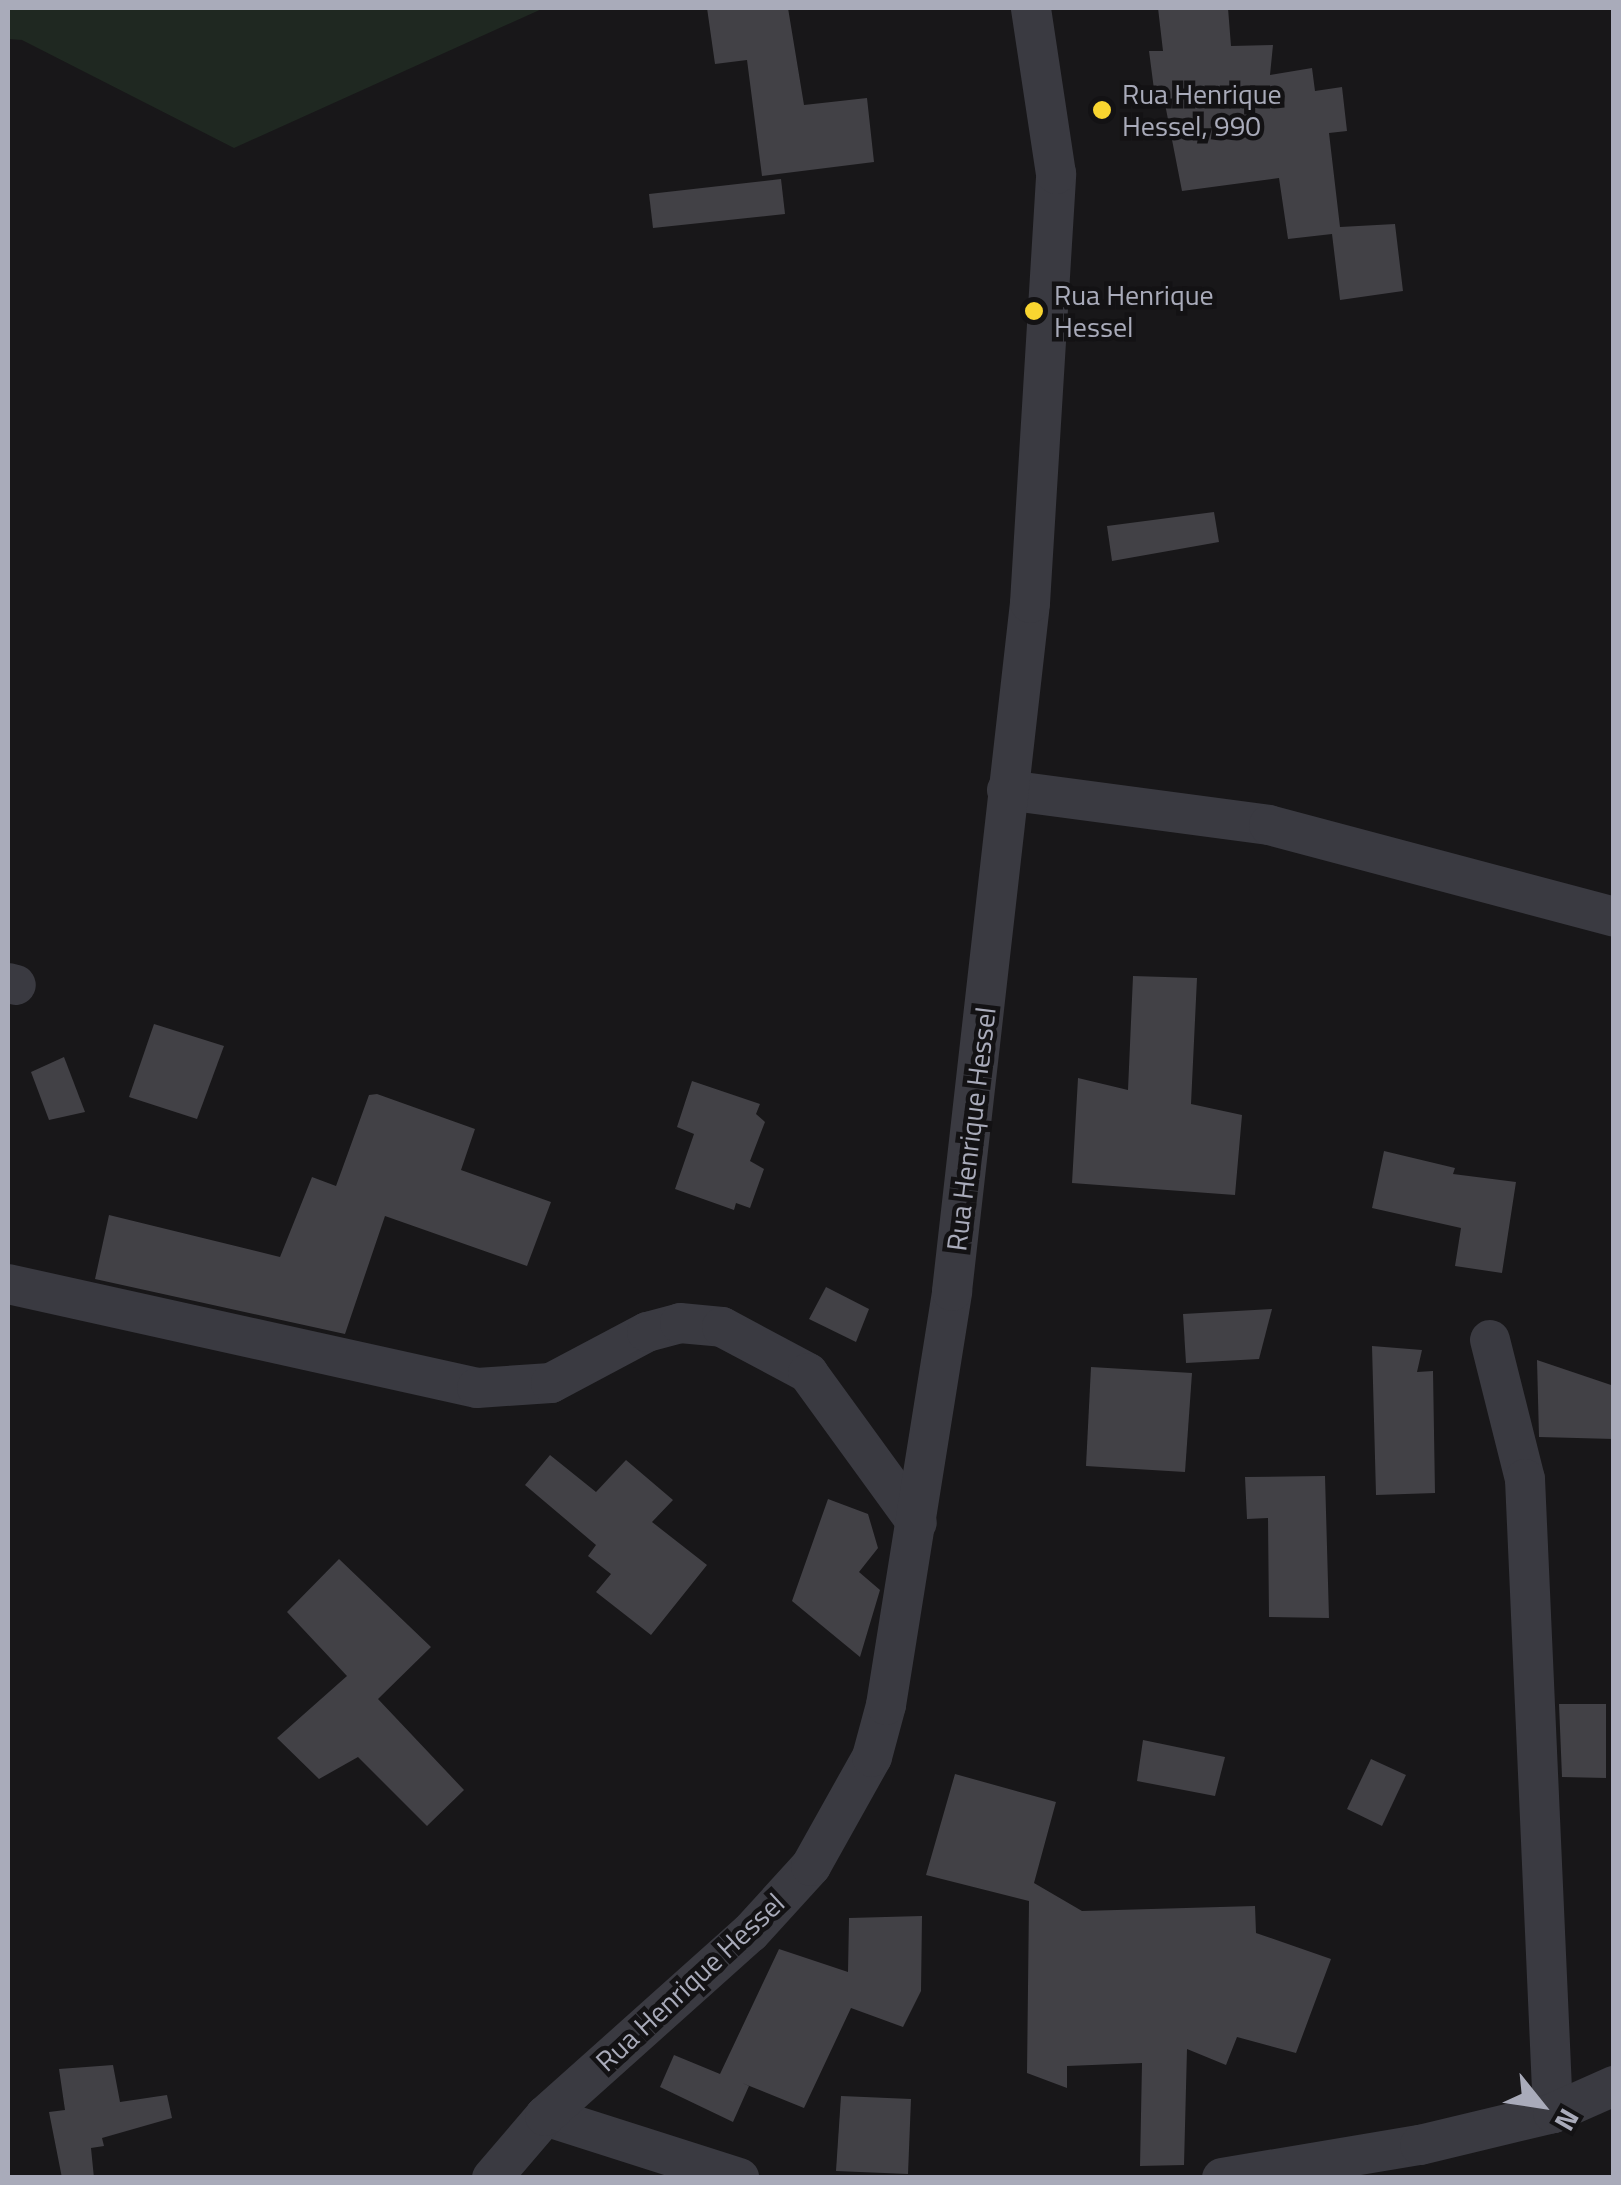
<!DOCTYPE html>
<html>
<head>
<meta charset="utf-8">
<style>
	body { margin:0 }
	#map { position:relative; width:1621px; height:2185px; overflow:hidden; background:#181719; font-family:"Titillium Web",sans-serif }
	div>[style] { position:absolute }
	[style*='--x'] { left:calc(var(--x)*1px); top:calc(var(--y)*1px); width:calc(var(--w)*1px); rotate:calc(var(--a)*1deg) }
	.green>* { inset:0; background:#1f2821 }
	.building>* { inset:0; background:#424146 }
	.street>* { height:40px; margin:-20px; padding:0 20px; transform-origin:20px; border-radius:20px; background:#3a3a41 }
	.dots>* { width:28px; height:28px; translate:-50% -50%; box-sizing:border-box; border:5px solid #131214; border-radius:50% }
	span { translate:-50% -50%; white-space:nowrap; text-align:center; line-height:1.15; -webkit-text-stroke:9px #131214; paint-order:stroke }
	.poi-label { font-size:28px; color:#a9abba }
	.left { translate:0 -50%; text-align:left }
	.street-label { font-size:28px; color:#a9abba }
	.frame { position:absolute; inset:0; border:10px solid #a9abba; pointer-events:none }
	.north { position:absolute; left:1491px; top:2055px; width:100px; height:100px; -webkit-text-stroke:8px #131214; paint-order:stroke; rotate:120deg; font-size:28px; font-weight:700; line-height:40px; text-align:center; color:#a9abba }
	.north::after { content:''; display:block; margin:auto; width:35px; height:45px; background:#a9abba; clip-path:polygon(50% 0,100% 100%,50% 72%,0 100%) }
</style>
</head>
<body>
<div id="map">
	<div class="green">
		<div style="clip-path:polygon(8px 8px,544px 8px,234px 148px,22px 40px,8px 39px)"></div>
	</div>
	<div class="building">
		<div style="clip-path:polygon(707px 8px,788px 8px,804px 105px,867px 98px,874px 162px,762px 176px,747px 60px,715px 64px)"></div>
		<div style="clip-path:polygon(1158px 8px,1228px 8px,1231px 46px,1273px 45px,1270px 75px,1312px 68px,1315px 91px,1342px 87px,1347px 131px,1329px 133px,1340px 227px,1395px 224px,1403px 291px,1340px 300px,1332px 234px,1288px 239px,1279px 178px,1182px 191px,1165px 104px,1156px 105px,1149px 51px,1163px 51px)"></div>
		<div style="clip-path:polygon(781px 179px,785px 214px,653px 228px,649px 194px)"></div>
		<div style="clip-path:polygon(1214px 512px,1219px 542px,1112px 561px,1107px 526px)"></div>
		<div style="clip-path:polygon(1133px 976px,1197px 978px,1191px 1104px,1242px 1115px,1235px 1195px,1072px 1183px,1078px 1078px,1128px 1090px)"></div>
		<div style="clip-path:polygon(154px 1024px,224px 1046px,197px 1119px,129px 1097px)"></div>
		<div style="clip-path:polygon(64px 1057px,85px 1112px,49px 1120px,31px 1072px)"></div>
		<div style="clip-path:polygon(692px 1081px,760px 1104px,756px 1114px,765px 1122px,750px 1161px,764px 1169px,750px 1208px,736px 1203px,734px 1210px,675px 1189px,694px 1134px,677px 1127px)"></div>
		<div style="clip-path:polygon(377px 1094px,475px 1129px,461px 1170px,551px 1202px,527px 1266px,385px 1216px,345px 1334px,95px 1279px,109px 1215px,280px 1257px,312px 1177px,336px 1186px,369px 1095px)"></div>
		<div style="clip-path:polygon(1384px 1151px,1455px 1168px,1453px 1174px,1516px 1182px,1502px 1273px,1455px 1266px,1461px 1228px,1372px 1208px)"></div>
		<div style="clip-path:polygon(826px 1287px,869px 1309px,856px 1342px,809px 1319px)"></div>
		<div style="clip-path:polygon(1272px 1309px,1259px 1359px,1186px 1363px,1183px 1314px)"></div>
		<div style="clip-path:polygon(1372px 1346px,1422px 1350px,1417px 1372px,1433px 1371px,1435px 1493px,1376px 1495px)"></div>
		<div style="clip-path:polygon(1537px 1360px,1614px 1386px,1614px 1439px,1539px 1437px)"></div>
		<div style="clip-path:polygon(1091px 1367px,1192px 1373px,1185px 1472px,1086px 1466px)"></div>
		<div style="clip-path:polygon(550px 1455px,596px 1492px,626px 1460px,673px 1500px,652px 1522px,707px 1565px,651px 1635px,596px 1592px,611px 1574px,588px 1556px,596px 1545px,525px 1485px)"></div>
		<div style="clip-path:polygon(1325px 1476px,1329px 1618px,1269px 1617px,1268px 1518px,1247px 1519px,1245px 1477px)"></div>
		<div style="clip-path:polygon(828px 1499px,868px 1514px,878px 1548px,859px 1572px,880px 1590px,860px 1657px,792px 1601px)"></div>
		<div style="clip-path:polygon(339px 1559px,431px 1647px,378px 1699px,464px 1790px,427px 1826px,358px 1757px,319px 1779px,277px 1738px,347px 1676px,287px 1612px)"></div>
		<div style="clip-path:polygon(1559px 1704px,1606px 1704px,1606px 1778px,1562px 1777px)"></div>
		<div style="clip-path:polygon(1143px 1740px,1225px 1757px,1215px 1796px,1137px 1781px)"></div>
		<div style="clip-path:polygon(1371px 1759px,1406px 1775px,1382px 1826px,1347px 1809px)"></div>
		<div style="clip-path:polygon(955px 1774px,1056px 1802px,1034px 1883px,1082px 1911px,1255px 1906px,1256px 1933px,1331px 1959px,1296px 2053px,1237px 2037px,1226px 2065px,1187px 2049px,1184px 2165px,1140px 2166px,1142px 2063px,1067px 2066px,1067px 2088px,1027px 2073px,1029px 1901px,926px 1875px)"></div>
		<div style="clip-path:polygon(922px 1916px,921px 1991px,903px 2027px,851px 2008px,804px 2108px,742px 2083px,749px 2086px,733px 2122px,660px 2087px,674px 2055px,720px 2074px,779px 1949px,848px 1972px,849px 1918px)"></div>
		<div style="clip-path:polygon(113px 2065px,120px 2102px,167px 2095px,172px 2118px,102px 2138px,104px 2146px,91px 2148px,94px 2178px,62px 2178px,49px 2112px,65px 2110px,59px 2069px)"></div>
		<div style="clip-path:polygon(841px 2096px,911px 2099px,908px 2174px,836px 2171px)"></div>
	</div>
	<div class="street">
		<div style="--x:1007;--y:790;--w:264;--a:7.6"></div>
		<div style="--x:1269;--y:825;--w:357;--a:14.9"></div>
		<div style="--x:8;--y:983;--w:8;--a:14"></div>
		<div style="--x:8;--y:1284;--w:480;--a:12.5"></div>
		<div style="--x:477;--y:1388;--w:74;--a:-3.9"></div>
		<div style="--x:551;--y:1383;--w:109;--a:-28"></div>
		<div style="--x:647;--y:1332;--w:34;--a:-15"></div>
		<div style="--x:680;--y:1323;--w:42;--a:5.4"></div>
		<div style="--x:722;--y:1327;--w:98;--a:28.1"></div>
		<div style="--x:808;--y:1373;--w:185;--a:54"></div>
		<div style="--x:1490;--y:1340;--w:143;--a:75.9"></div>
		<div style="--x:1525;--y:1479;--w:635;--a:87.47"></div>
		<div style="--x:545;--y:2116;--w:204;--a:17.7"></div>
		<div style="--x:492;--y:2178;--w:82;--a:-49.5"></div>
		<div style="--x:545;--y:2116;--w:275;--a:-41.8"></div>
		<div style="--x:750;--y:1933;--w:91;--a:-47.7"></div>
		<div style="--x:811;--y:1866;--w:125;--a:-60.8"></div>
		<div style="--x:872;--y:1757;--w:54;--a:-74.9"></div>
		<div style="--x:886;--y:1705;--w:419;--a:-80.9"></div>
		<div style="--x:952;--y:1291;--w:692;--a:-83.53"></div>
		<div style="--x:1030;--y:603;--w:430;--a:-86.5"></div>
		<div style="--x:1056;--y:174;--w:168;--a:-98.6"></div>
		<div style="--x:1222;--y:2178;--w:201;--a:-9.5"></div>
		<div style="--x:1420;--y:2145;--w:137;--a:-13.5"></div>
		<div style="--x:1553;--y:2113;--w:67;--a:-23.9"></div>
	</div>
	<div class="dots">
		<div style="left:1102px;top:110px;background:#f9d530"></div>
		<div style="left:1034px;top:311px;background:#f9d530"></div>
	</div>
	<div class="poi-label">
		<span class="left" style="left:1122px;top:110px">Rua Henrique<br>Hessel, 990</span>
		<span class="left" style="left:1054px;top:311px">Rua Henrique<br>Hessel</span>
	</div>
	<div class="street-label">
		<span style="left:971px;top:1129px;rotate:-83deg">Rua Henrique Hessel</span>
		<span style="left:690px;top:1982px;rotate:-43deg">Rua Henrique Hessel</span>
	</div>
	<div class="frame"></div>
	<div class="north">N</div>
</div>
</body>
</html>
